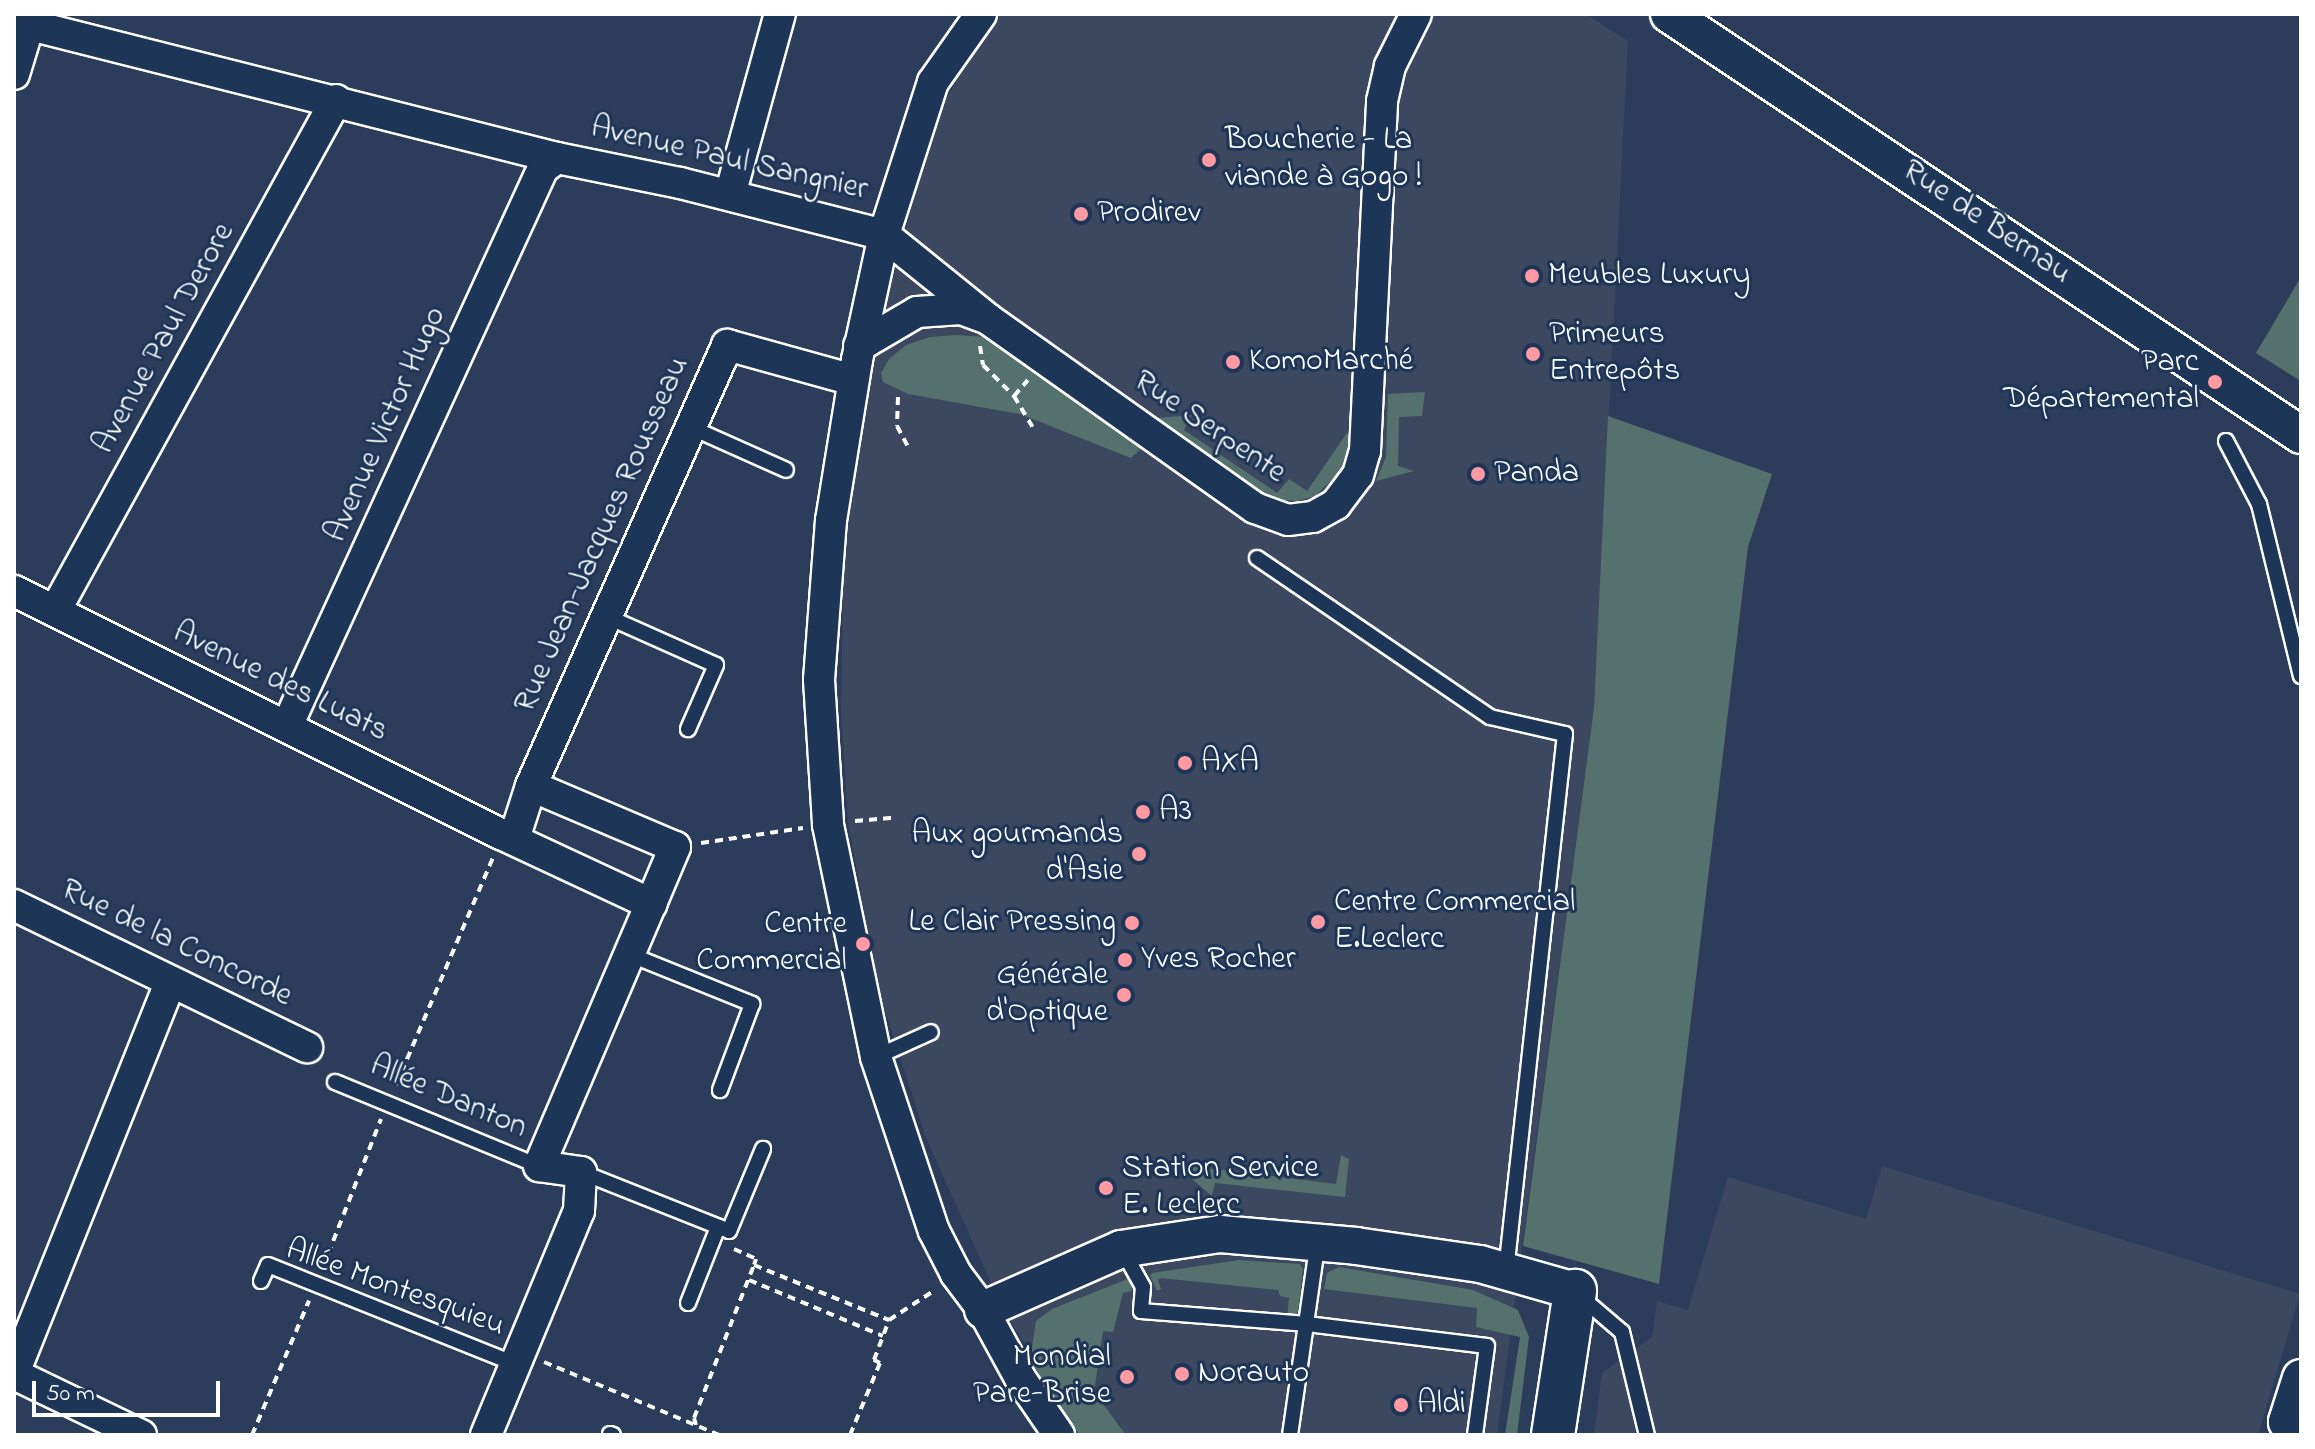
<!DOCTYPE html>
<html>
<head>
<meta charset="utf-8">
<style>
	body { margin:0 }
	#map { position:relative; width:2315px; height:1449px; overflow:hidden; background:#2b3d5b; font-family:"Indie Flower",sans-serif }
	div>[style] { position:absolute }
	[style*='--x'] { left:calc(var(--x)*1px); top:calc(var(--y)*1px); width:calc(var(--w)*1px); rotate:calc(var(--a)*1deg) }
	.built>* { inset:0; background:#3c4760 }
	.green>* { inset:0; background:#55716e }
	.path>* { height:4px; margin-top:-2px; transform-origin:0; background:repeating-linear-gradient(90deg,#fff 0 8px,transparent 0 14px) }
	.roads { filter:drop-shadow(2px 0 #fff) drop-shadow(-2px 0 #fff) drop-shadow(0 2px #fff) drop-shadow(0 -2px #fff) }
	.service>* { height:14px; margin:-7px; padding:0 7px; transform-origin:7px; border-radius:7px; background:#1d3557 }
	.minor>* { height:30px; margin:-15px; padding:0 15px; transform-origin:15px; border-radius:15px; background:#1d3557 }
	.tertiary>* { height:36px; margin:-18px; padding:0 18px; transform-origin:18px; border-radius:18px; background:#1d3557 }
	.secondary>* { height:42px; margin:-21px; padding:0 21px; transform-origin:21px; border-radius:21px; background:#1d3557 }
	.dots>* { width:22px; height:22px; translate:-50% -50%; box-sizing:border-box; border:4px solid #1d3557; border-radius:50% }
	span { translate:-50% -50%; white-space:nowrap; text-align:center; line-height:1.15; -webkit-text-stroke:6px #1d3557; paint-order:stroke }
	.poi-label { font-size:32px; color:#fff }
	.left { translate:0 -50%; text-align:left }
	.right { translate:-100% -50%; text-align:right }
	.street-label { font-size:32px; color:#fff }
	.frame { position:absolute; inset:0; border:16px solid #fff; pointer-events:none }
	.scale { position:absolute; left:32px; top:1381px; width:188px; height:36px; box-sizing:border-box; border:4px solid #fff; border-top:0; padding-left:10px; font-size:24px; line-height:28px; white-space:nowrap; color:#fff; -webkit-text-stroke:6px #1d3557; paint-order:stroke }
</style>
</head>
<body>
<div id="map">
	<div class="built">
		<div style="clip-path:polygon(994px 14px,1586px 14px,1628px 41px,1594px 707px,1497px 1435px,1080px 1435px,1002px 1307px,926px 1138px,878px 988px,848px 821px,841px 711px,843px 585px,857px 412px,936px 117px)"></div>
		<div style="clip-path:polygon(1882px 1166px,2300px 1294px,2258px 1435px,1594px 1435px,1602px 1373px,1652px 1337px,1657px 1301px,1688px 1310px,1728px 1177px,1866px 1219px)"></div>
	</div>
	<div class="green">
		<div style="clip-path:polygon(2301px 277px,2301px 381px,2256px 353px)"></div>
		<div style="clip-path:polygon(956px 335px,987px 337px,1145px 445px,1131px 458px,1020px 414px,908px 394px,883px 382px,881px 373px,889px 359px,906px 345px,930px 337px)"></div>
		<div style="clip-path:polygon(1425px 392px,1422px 416px,1399px 417px,1398px 466px,1414px 471px,1376px 481px,1386px 457px,1388px 394px)"></div>
		<div style="clip-path:polygon(1192px 415px,1184px 430px,1277px 493px,1289px 479px,1307px 491px,1347px 433px,1351px 441px,1344px 468px,1315px 496px,1297px 501px,1279px 500px,1260px 492px,1157px 418px)"></div>
		<div style="clip-path:polygon(1608px 416px,1772px 474px,1748px 547px,1659px 1284px,1523px 1246px,1594px 707px)"></div>
		<div style="clip-path:polygon(1341px 1155px,1349px 1159px,1345px 1197px,1215px 1183px,1212px 1196px,1192px 1179px,1194px 1172px,1189px 1169px,1190px 1166px,1336px 1184px)"></div>
		<div style="clip-path:polygon(1239px 1260px,1300px 1264px,1303px 1269px,1298px 1311px,1293px 1320px,1287px 1318px,1289px 1298px,1280px 1296px,1278px 1290px,1161px 1278px,1158px 1280px,1161px 1289px,1157px 1291px,1150px 1276px,1152px 1273px)"></div>
		<div style="clip-path:polygon(1339px 1267px,1473px 1290px,1518px 1310px,1529px 1337px,1517px 1435px,1505px 1435px,1520px 1337px,1476px 1327px,1477px 1308px,1324px 1289px,1327px 1273px)"></div>
		<div style="clip-path:polygon(1130px 1278px,1132px 1291px,1123px 1293px,1113px 1332px,1103px 1331px,1094px 1392px,1126px 1435px,1079px 1435px,1030px 1360px,1036px 1321px,1052px 1309px)"></div>
	</div>
	<div class="path">
		<div style="--x:980;--y:346;--w:19;--a:81"></div>
		<div style="--x:983;--y:365;--w:44;--a:45"></div>
		<div style="--x:1014;--y:396;--w:39;--a:59"></div>
		<div style="--x:1014;--y:396;--w:21;--a:-49"></div>
		<div style="--x:898;--y:397;--w:29;--a:92"></div>
		<div style="--x:897;--y:426;--w:27;--a:62"></div>
		<div style="--x:855;--y:821;--w:38;--a:-5"></div>
		<div style="--x:701;--y:843;--w:103;--a:-8.4"></div>
		<div style="--x:396;--y:1085;--w:247;--a:-66.9"></div>
		<div style="--x:734;--y:1249;--w:24;--a:24"></div>
		<div style="--x:756;--y:1259;--w:6;--a:108"></div>
		<div style="--x:754;--y:1265;--w:146;--a:22.2"></div>
		<div style="--x:323;--y:1267;--w:159;--a:-68.6"></div>
		<div style="--x:749;--y:1280;--w:145;--a:22.7"></div>
		<div style="--x:889;--y:1320;--w:55;--a:-33.1"></div>
		<div style="--x:544;--y:1362;--w:190;--a:22.6"></div>
		<div style="--x:696;--y:1425;--w:7;--a:-106"></div>
		<div style="--x:694;--y:1418;--w:164;--a:-68.6"></div>
		<div style="--x:252;--y:1435;--w:146;--a:-67"></div>
		<div style="--x:850;--y:1435;--w:78;--a:-67.4"></div>
		<div style="--x:880;--y:1363;--w:7;--a:-153"></div>
		<div style="--x:874;--y:1360;--w:43;--a:-69.4"></div>
	</div>
	<div class="roads">
		<div class="service">
			<div style="--x:690;--y:427;--w:105;--a:24.1"></div>
			<div style="--x:2226;--y:441;--w:71;--a:62.4"></div>
			<div style="--x:2259;--y:504;--w:177;--a:76.3"></div>
			<div style="--x:1257;--y:558;--w:282;--a:34.3"></div>
			<div style="--x:1490;--y:717;--w:77;--a:12.8"></div>
			<div style="--x:1565;--y:734;--w:540;--a:96.27"></div>
			<div style="--x:608;--y:617;--w:118;--a:24"></div>
			<div style="--x:716;--y:665;--w:70;--a:113.6"></div>
			<div style="--x:631;--y:955;--w:131;--a:22"></div>
			<div style="--x:752;--y:1004;--w:92;--a:110.4"></div>
			<div style="--x:876;--y:1057;--w:60;--a:-24.4"></div>
			<div style="--x:335;--y:1082;--w:221;--a:22.4"></div>
			<div style="--x:581;--y:1172;--w:159;--a:21.7"></div>
			<div style="--x:729;--y:1231;--w:89;--a:-67.5"></div>
			<div style="--x:1123;--y:1251;--w:41;--a:60.9"></div>
			<div style="--x:1143;--y:1287;--w:24;--a:95"></div>
			<div style="--x:1141;--y:1311;--w:167;--a:4.5"></div>
			<div style="--x:1307;--y:1324;--w:181;--a:7"></div>
			<div style="--x:1487;--y:1346;--w:90;--a:97.7"></div>
			<div style="--x:261;--y:1281;--w:17;--a:-66"></div>
			<div style="--x:268;--y:1265;--w:267;--a:21.8"></div>
			<div style="--x:1581;--y:1297;--w:54;--a:40.5"></div>
			<div style="--x:1622;--y:1332;--w:106;--a:76.4"></div>
			<div style="--x:688;--y:1303;--w:82;--a:-68.5"></div>
			<div style="--x:610;--y:1434;--w:3;--a:18"></div>
			<div style="--x:1290;--y:1435;--w:196;--a:-81.8"></div>
		</div>
		<div class="minor">
			<div style="--x:981;--y:14;--w:83;--a:125.2"></div>
			<div style="--x:933;--y:82;--w:161;--a:107.8"></div>
			<div style="--x:884;--y:235;--w:128;--a:102.2"></div>
			<div style="--x:857;--y:360;--w:162;--a:99.2"></div>
			<div style="--x:831;--y:520;--w:160;--a:94.3"></div>
			<div style="--x:819;--y:680;--w:145;--a:86.4"></div>
			<div style="--x:828;--y:825;--w:237;--a:78.3"></div>
			<div style="--x:876;--y:1057;--w:183;--a:71.6"></div>
			<div style="--x:934;--y:1231;--w:48;--a:62.9"></div>
			<div style="--x:956;--y:1274;--w:45;--a:53.1"></div>
			<div style="--x:983;--y:1310;--w:77;--a:61.4"></div>
			<div style="--x:1020;--y:1378;--w:69;--a:55.6"></div>
			<div style="--x:14;--y:21;--w:560;--a:14.16"></div>
			<div style="--x:557;--y:158;--w:126;--a:11.5"></div>
			<div style="--x:680;--y:183;--w:211;--a:14.3"></div>
			<div style="--x:884;--y:235;--w:134;--a:38.9"></div>
			<div style="--x:988;--y:319;--w:327;--a:35.3"></div>
			<div style="--x:1255;--y:508;--w:35;--a:20"></div>
			<div style="--x:1288;--y:520;--w:25;--a:-7"></div>
			<div style="--x:1313;--y:517;--w:26;--a:-29"></div>
			<div style="--x:1336;--y:504;--w:36;--a:-53"></div>
			<div style="--x:1358;--y:475;--w:25;--a:-74"></div>
			<div style="--x:1365;--y:451;--w:350;--a:-87.2"></div>
			<div style="--x:1382;--y:101;--w:36;--a:-77"></div>
			<div style="--x:1390;--y:66;--w:58;--a:-63.4"></div>
			<div style="--x:14;--y:74;--w:51;--a:-73"></div>
			<div style="--x:730;--y:195;--w:188;--a:-74.6"></div>
			<div style="--x:859;--y:346;--w:67;--a:-30.4"></div>
			<div style="--x:917;--y:312;--w:44;--a:-3.9"></div>
			<div style="--x:961;--y:309;--w:23;--a:20"></div>
			<div style="--x:14;--y:591;--w:544;--a:26.52"></div>
			<div style="--x:501;--y:834;--w:166;--a:25"></div>
			<div style="--x:651;--y:904;--w:62;--a:-67.2"></div>
			<div style="--x:675;--y:847;--w:156;--a:-157"></div>
			<div style="--x:55;--y:611;--w:583;--a:-61.19"></div>
			<div style="--x:287;--y:726;--w:614;--a:-65.36"></div>
			<div style="--x:543;--y:168;--w:17;--a:-36"></div>
			<div style="--x:514;--y:839;--w:56;--a:-72.2"></div>
			<div style="--x:531;--y:786;--w:483;--a:-66"></div>
			<div style="--x:727;--y:345;--w:131;--a:15.5"></div>
			<div style="--x:14;--y:905;--w:326;--a:25.9"></div>
			<div style="--x:14;--y:1373;--w:421;--a:-68.2"></div>
			<div style="--x:14;--y:1374;--w:141;--a:25.7"></div>
			<div style="--x:486;--y:1435;--w:243;--a:-67.5"></div>
			<div style="--x:579;--y:1211;--w:39;--a:-87"></div>
			<div style="--x:581;--y:1172;--w:42;--a:-171.9"></div>
			<div style="--x:539;--y:1166;--w:285;--a:-66.9"></div>
		</div>
		<div class="tertiary">
			<div style="--x:1669;--y:14;--w:759;--a:33.67"></div>
			<div style="--x:983;--y:1310;--w:151;--a:-23.8"></div>
			<div style="--x:1121;--y:1249;--w:100;--a:-8.6"></div>
			<div style="--x:1220;--y:1234;--w:137;--a:5"></div>
			<div style="--x:1356;--y:1246;--w:125;--a:8.3"></div>
			<div style="--x:1480;--y:1264;--w:99;--a:15.9"></div>
			<div style="--x:2301;--y:1378;--w:46;--a:107.7"></div>
			<div style="--x:2287;--y:1422;--w:14;--a:4"></div>
		</div>
		<div class="secondary">
			<div style="--x:1553;--y:1435;--w:146;--a:-81.3"></div>
		</div>
	</div>
	<div class="dots">
		<div style="left:1209px;top:160px;background:#ff9aa2"></div>
		<div style="left:1081px;top:214px;background:#ff9aa2"></div>
		<div style="left:1532px;top:276px;background:#ff9aa2"></div>
		<div style="left:1533px;top:354px;background:#ff9aa2"></div>
		<div style="left:1233px;top:362px;background:#ff9aa2"></div>
		<div style="left:2215px;top:382px;background:#ff9aa2"></div>
		<div style="left:1478px;top:474px;background:#ff9aa2"></div>
		<div style="left:1185px;top:763px;background:#ff9aa2"></div>
		<div style="left:1143px;top:812px;background:#ff9aa2"></div>
		<div style="left:1139px;top:854px;background:#ff9aa2"></div>
		<div style="left:1318px;top:922px;background:#ff9aa2"></div>
		<div style="left:1132px;top:923px;background:#ff9aa2"></div>
		<div style="left:863px;top:944px;background:#ff9aa2"></div>
		<div style="left:1125px;top:960px;background:#ff9aa2"></div>
		<div style="left:1124px;top:995px;background:#ff9aa2"></div>
		<div style="left:1106px;top:1188px;background:#ff9aa2"></div>
		<div style="left:1182px;top:1374px;background:#ff9aa2"></div>
		<div style="left:1127px;top:1377px;background:#ff9aa2"></div>
		<div style="left:1401px;top:1405px;background:#ff9aa2"></div>
	</div>
	<div class="poi-label">
		<span class="left" style="left:1225px;top:160px">Boucherie - La<br>viande à Gogo !</span>
		<span class="left" style="left:1097px;top:214px">Prodirev</span>
		<span class="left" style="left:1548px;top:276px">Meubles Luxury</span>
		<span class="left" style="left:1549px;top:354px">Primeurs<br>Entrepôts</span>
		<span class="left" style="left:1249px;top:362px">KomoMarché</span>
		<span class="right" style="left:2199px;top:382px">Parc<br>Départemental</span>
		<span class="left" style="left:1494px;top:474px">Panda</span>
		<span class="left" style="left:1201px;top:763px">AXA</span>
		<span class="left" style="left:1159px;top:812px">A3</span>
		<span class="right" style="left:1123px;top:854px">Aux gourmands<br>d'Asie</span>
		<span class="left" style="left:1334px;top:922px">Centre Commercial<br>E.Leclerc</span>
		<span class="right" style="left:1116px;top:923px">Le Clair Pressing</span>
		<span class="right" style="left:847px;top:944px">Centre<br>Commercial</span>
		<span class="left" style="left:1141px;top:960px">Yves Rocher</span>
		<span class="right" style="left:1108px;top:995px">Générale<br>d'Optique</span>
		<span class="left" style="left:1122px;top:1188px">Station Service<br>E. Leclerc</span>
		<span class="right" style="left:1111px;top:1377px">Mondial<br>Pare-Brise</span>
		<span class="left" style="left:1198px;top:1374px">Norauto</span>
		<span class="left" style="left:1417px;top:1405px">Aldi</span>
	</div>
	<div class="street-label">
		<span style="left:729px;top:160px;rotate:13deg">Avenue Paul Sangnier</span>
		<span style="left:1986px;top:223px;rotate:34deg">Rue de Bernau</span>
		<span style="left:165px;top:339px;rotate:-61deg">Avenue Paul Derore</span>
		<span style="left:387px;top:425px;rotate:-66deg">Avenue Victor Hugo</span>
		<span style="left:1209px;top:428px;rotate:34deg">Rue Serpente</span>
		<span style="left:603px;top:535px;rotate:-66deg">Rue Jean-Jacques Rousseau</span>
		<span style="left:280px;top:683px;rotate:26deg">Avenue des Luats</span>
		<span style="left:176px;top:944px;rotate:26deg">Rue de la Concorde</span>
		<span style="left:448px;top:1098px;rotate:23deg">Allée Danton</span>
		<span style="left:395px;top:1289px;rotate:20deg">Allée Montesquieu</span>
	</div>
	<div class="frame"></div>
	<div class="scale">50 m</div>
</div>
</body>
</html>
